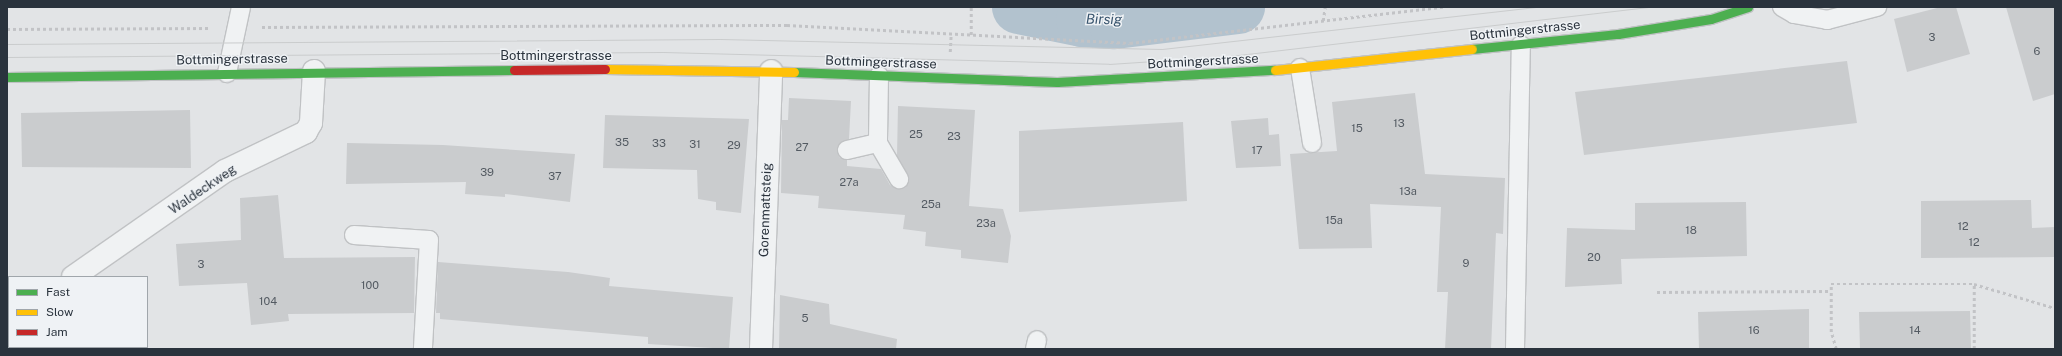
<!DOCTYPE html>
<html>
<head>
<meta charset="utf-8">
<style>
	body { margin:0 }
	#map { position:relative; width:2062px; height:356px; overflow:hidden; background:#e2e4e6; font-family:"Public Sans",sans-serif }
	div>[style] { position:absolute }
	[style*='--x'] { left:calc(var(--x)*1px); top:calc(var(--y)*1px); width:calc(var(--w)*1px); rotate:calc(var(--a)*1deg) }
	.river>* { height:54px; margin:-27px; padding:0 27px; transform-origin:27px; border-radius:27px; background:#b2c2ce }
	.building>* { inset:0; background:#caccce }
	.path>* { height:2.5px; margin-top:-1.25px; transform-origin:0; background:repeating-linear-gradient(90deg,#c2c3c6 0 3px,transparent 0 6px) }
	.roads { filter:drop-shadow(1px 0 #c0c2c4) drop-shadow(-1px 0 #c0c2c4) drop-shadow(0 1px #c0c2c4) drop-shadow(0 -1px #c0c2c4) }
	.lane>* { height:18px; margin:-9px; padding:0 9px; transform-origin:9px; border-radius:9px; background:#f0f2f3 }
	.street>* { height:22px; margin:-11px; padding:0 11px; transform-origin:11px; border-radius:11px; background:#f0f2f3 }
	.fast>* { height:9px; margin:-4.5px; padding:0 4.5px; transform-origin:4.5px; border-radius:4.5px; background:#4caf50 }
	.slow>* { height:9px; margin:-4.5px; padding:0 4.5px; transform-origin:4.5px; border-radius:4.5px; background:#ffc107 }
	.jam>* { height:9px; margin:-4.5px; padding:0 4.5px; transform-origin:4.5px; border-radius:4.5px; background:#c62828 }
	.tram>* { height:1px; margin:-0.5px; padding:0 0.5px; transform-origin:0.5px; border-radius:0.5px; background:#cacccd }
	span { translate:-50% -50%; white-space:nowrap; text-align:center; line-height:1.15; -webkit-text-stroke:3px #eff2f5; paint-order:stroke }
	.number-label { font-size:11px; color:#535a62 }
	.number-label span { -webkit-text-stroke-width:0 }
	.street-label { font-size:13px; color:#2a333d }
	.water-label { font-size:14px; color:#38546d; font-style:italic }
	.frame { position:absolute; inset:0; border:8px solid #2a333d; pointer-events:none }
	.legend { position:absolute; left:8px; top:276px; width:140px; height:72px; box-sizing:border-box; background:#eff2f5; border:1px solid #a0a6ab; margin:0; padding:5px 7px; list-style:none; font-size:12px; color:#2a333d }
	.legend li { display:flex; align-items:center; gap:8px; height:20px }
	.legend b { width:20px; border:1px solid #a0a6ab }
</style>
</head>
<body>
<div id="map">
	<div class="river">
		<div style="--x:1019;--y:7;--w:65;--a:11.5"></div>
		<div style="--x:1083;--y:20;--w:32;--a:4"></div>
		<div style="--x:1115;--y:22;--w:124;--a:-7"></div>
	</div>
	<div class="building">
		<div style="clip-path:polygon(1941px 7px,1956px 7px,1970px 54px,1907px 72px,1894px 19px)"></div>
		<div style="clip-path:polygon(2006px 7px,2055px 7px,2055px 94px,2033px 101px)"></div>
		<div style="clip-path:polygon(1847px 61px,1857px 123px,1584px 155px,1575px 92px)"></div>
		<div style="clip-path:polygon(1415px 93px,1425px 174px,1505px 178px,1503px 234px,1496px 233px,1491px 349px,1445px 349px,1448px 292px,1437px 292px,1441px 207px,1370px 204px,1372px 248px,1299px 249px,1290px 154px,1337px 151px,1332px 102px)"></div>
		<div style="clip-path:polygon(789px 98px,851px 101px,849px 139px,837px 147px,839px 157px,847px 160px,847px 166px,881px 169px,890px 185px,899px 189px,905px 188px,909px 179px,897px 156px,898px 106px,975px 110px,969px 206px,1003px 209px,1011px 236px,1008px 263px,961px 258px,961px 250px,925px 246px,926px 232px,903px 229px,905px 215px,818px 208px,819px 196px,781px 193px,782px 120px,788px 120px)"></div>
		<div style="clip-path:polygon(190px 110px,191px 168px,22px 167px,21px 113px)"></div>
		<div style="clip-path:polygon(605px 115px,749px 119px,741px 213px,716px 210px,716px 202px,698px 199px,697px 170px,603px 168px)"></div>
		<div style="clip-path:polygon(1268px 118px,1269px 135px,1279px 134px,1281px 166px,1236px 168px,1231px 121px)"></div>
		<div style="clip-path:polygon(1183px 122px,1187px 201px,1019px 212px,1019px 131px)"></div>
		<div style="clip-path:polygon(347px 143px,443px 145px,575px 154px,570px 202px,505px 194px,505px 197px,465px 194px,466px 182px,346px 184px)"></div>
		<div style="clip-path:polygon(278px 195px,284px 258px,415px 257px,414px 313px,288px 314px,289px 321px,251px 325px,247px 283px,179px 286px,176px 244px,241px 240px,240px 198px)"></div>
		<div style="clip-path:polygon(2031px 200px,2032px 228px,2055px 227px,2055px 257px,1921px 258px,1921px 201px)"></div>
		<div style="clip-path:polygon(1746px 202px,1747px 256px,1621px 259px,1622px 284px,1565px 287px,1567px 228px,1635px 230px,1635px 203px)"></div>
		<div style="clip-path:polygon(438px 262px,568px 272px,610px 278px,609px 286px,733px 297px,729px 349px,648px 344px,648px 337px,440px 319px,440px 313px,436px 313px)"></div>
		<div style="clip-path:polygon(780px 295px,829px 304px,830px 324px,897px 339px,896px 349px,779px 349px)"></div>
		<div style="clip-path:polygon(1809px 309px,1809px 349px,1699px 349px,1698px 312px)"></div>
		<div style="clip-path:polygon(1970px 311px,1971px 349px,1860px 349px,1859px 312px)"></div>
	</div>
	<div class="path">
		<div style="--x:1323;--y:21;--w:14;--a:-82"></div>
		<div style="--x:262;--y:27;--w:525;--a:-0.22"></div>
		<div style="--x:787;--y:25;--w:343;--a:3"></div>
		<div style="--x:1130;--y:43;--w:315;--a:-6.6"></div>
		<div style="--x:7;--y:29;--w:204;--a:-0.3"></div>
		<div style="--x:971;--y:35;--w:28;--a:-90"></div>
		<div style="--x:950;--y:52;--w:18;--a:-87"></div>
		<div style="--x:1657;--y:292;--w:174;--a:-0.3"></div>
		<div style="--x:1836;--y:349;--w:18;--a:-106"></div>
		<div style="--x:1831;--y:332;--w:48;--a:-90"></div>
		<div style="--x:1831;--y:284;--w:143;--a:0"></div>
		<div style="--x:1974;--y:284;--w:84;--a:16.5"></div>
		<div style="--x:1974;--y:349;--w:65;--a:-90"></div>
	</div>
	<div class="roads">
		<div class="lane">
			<div style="--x:1782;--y:7;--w:14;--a:30"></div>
			<div style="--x:1794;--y:14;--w:34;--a:10"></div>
			<div style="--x:1827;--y:20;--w:52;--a:-14.6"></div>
			<div style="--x:1300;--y:68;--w:76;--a:80.9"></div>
			<div style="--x:227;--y:73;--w:67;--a:-78"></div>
			<div style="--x:879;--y:76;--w:67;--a:90.9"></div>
			<div style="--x:878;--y:143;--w:42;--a:59.7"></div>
			<div style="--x:847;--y:150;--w:32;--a:-13"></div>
			<div style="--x:354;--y:235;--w:75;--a:3.8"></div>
			<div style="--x:429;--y:240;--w:109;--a:93.2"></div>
			<div style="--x:1035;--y:349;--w:9;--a:-77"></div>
			<div style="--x:1515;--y:349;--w:304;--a:-88.9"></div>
		</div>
		<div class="street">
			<div style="--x:73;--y:277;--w:185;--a:-34.9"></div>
			<div style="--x:225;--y:171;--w:90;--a:-25.7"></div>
			<div style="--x:306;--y:132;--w:10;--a:-61"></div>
			<div style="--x:311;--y:123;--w:52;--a:-86.7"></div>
			<div style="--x:7;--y:324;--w:2;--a:-27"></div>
			<div style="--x:7;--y:342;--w:3;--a:45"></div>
			<div style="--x:761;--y:349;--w:278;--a:-87.9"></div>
		</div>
		<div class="fast">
			<div style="--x:1472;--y:49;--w:147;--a:-5.9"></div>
			<div style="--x:1618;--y:34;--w:94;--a:-9.2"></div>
			<div style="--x:1711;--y:19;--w:39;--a:-18"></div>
			<div style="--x:794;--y:72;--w:263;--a:2.2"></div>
			<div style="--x:1057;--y:82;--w:218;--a:-3.2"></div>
			<div style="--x:7;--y:77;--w:507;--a:-0.79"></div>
		</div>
		<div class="slow">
			<div style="--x:605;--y:69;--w:189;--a:0.9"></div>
			<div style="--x:1275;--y:70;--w:198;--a:-6.1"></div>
		</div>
		<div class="jam">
			<div style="--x:514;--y:70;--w:91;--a:-0.6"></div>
		</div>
	</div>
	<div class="tram">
		<div style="--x:7;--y:44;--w:713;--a:-0.4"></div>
		<div style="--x:720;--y:39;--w:442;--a:1.3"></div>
		<div style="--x:1162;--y:49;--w:376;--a:-6.4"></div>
		<div style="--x:7;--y:57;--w:656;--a:-0.44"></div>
		<div style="--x:663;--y:52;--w:446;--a:1.5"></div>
		<div style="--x:1109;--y:64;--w:121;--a:-3.8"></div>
		<div style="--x:1230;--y:56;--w:421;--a:-6.7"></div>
	</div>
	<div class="number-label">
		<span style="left:1932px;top:37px">3</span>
		<span style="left:2037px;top:51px">6</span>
		<span style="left:1399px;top:123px">13</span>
		<span style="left:1357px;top:128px">15</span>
		<span style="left:916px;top:134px">25</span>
		<span style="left:954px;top:136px">23</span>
		<span style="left:622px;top:142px">35</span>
		<span style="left:659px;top:143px">33</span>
		<span style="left:695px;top:144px">31</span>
		<span style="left:734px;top:145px">29</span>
		<span style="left:802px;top:147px">27</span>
		<span style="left:1257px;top:150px">17</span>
		<span style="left:487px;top:172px">39</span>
		<span style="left:555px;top:176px">37</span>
		<span style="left:849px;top:182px">27a</span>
		<span style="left:1408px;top:191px">13a</span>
		<span style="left:931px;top:204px">25a</span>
		<span style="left:1334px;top:220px">15a</span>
		<span style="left:986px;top:223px">23a</span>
		<span style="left:1963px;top:226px">12</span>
		<span style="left:1691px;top:230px">18</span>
		<span style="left:1974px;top:242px">12</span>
		<span style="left:1594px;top:257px">20</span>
		<span style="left:1466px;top:263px">9</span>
		<span style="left:201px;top:264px">3</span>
		<span style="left:370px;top:285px">100</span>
		<span style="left:268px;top:301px">104</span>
		<span style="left:805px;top:318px">5</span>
		<span style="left:1754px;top:330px">16</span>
		<span style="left:1915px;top:330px">14</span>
	</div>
	<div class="street-label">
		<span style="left:1525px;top:31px;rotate:-6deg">Bottmingerstrasse</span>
		<span style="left:556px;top:56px">Bottmingerstrasse</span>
		<span style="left:232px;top:60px;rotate:-1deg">Bottmingerstrasse</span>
		<span style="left:1203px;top:62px;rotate:-3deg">Bottmingerstrasse</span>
		<span style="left:881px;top:63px;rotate:2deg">Bottmingerstrasse</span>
		<span style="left:203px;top:190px;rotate:-34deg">Waldeckweg</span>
		<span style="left:766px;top:210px;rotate:-88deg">Gorenmattsteig</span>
	</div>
	<div class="water-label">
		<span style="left:1104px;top:19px;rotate:1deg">Birsig</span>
	</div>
	<div class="frame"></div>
	<ul class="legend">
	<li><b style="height:5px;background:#4caf50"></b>Fast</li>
	<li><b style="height:5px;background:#ffc107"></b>Slow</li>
	<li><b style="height:5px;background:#c62828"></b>Jam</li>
	</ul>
</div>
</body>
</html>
